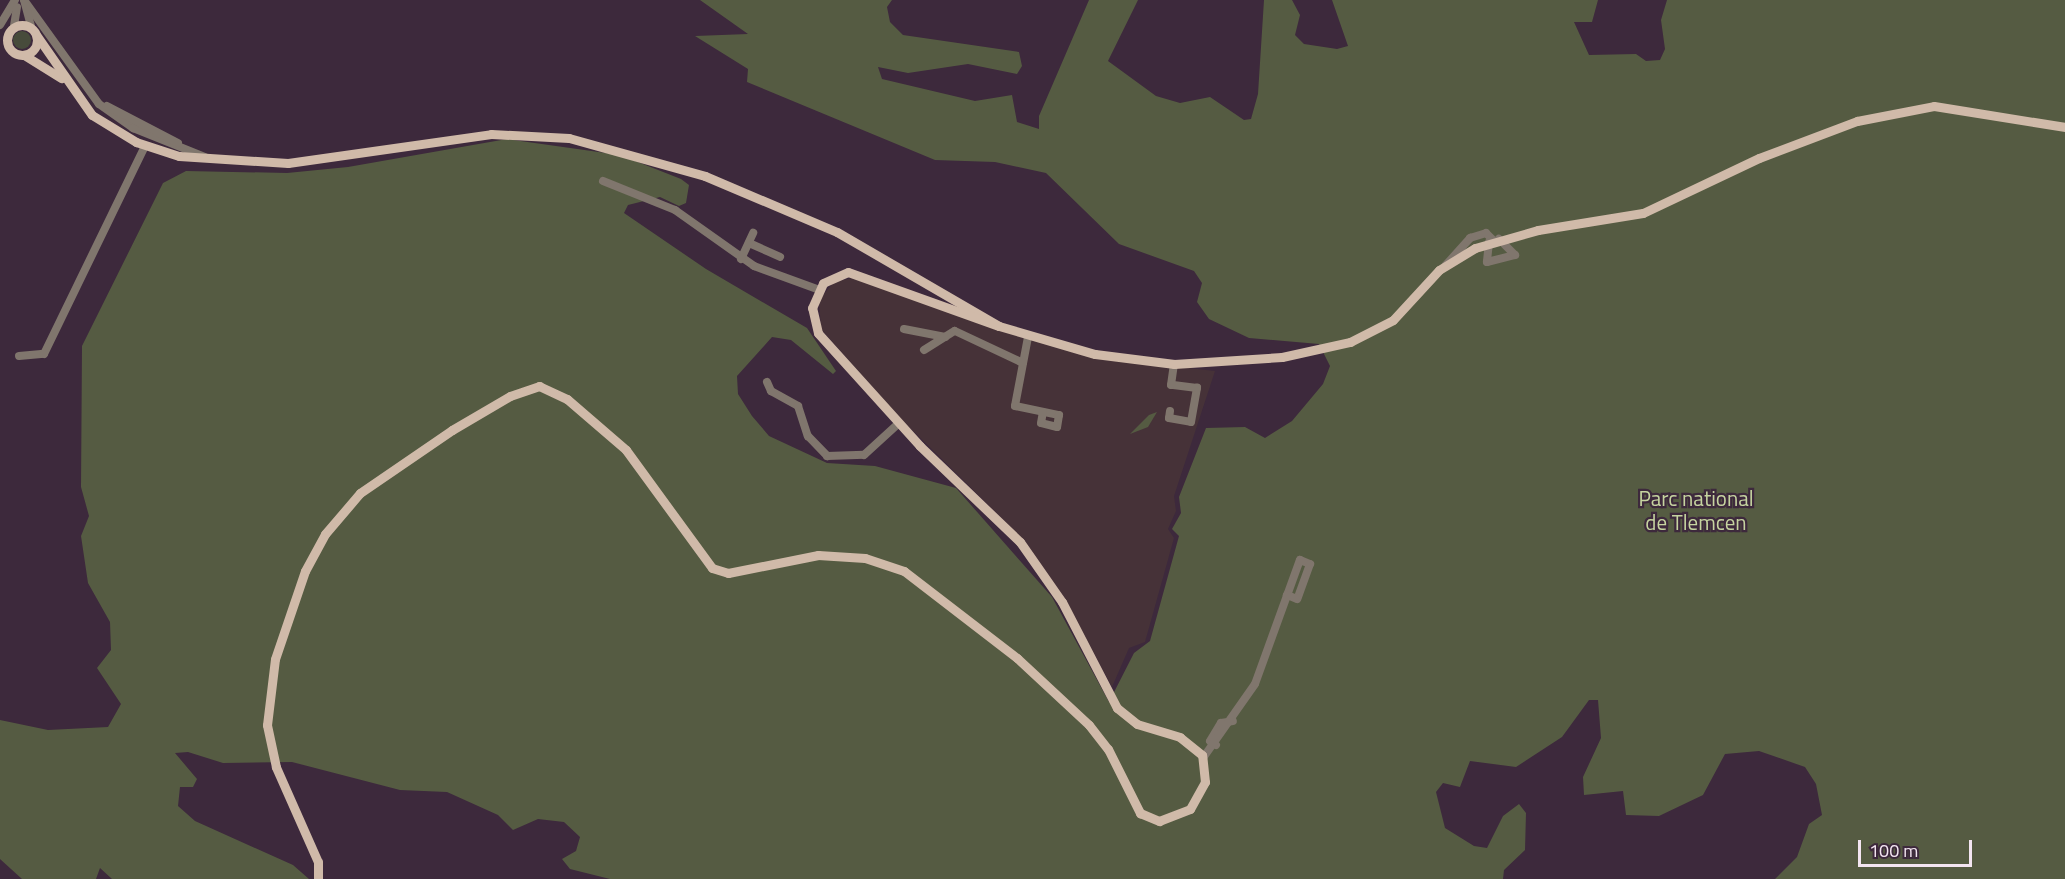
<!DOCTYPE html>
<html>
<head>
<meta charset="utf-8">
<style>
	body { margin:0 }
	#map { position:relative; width:2065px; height:879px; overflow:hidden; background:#3d293c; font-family:"Titillium Web",sans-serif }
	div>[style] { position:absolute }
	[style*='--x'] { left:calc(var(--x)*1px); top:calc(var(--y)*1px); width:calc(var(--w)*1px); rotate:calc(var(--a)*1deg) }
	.medical>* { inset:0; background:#463238 }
	.green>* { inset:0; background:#474b3b }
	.round { border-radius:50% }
	.forest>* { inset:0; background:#555b42 }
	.minor>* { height:8px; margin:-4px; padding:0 4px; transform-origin:4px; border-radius:4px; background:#80766d }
	.major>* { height:9px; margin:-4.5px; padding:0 4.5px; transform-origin:4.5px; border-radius:4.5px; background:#d0baa9 }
	.major>.ring { margin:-4.5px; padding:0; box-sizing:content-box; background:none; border:9px solid #d0baa9; border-radius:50% }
	span { translate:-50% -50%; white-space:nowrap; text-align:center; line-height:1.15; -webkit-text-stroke:4.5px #3d293c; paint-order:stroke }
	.park-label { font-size:21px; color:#c6d4a0 }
	.scale { position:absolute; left:1858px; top:840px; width:114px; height:27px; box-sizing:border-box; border:3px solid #f3e5f1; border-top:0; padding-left:8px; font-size:18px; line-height:21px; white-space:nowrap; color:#f3e5f1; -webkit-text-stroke:4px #3d293c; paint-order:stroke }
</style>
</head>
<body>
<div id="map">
	<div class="medical">
		<div style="clip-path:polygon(853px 278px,1091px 357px,1215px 371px,1174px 496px,1176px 511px,1168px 529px,1174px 538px,1145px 642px,1129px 648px,1112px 687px,1064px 597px,1025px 541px,902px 420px,821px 329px,819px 300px,834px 282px)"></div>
	</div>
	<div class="green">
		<div class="round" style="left:13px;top:31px;width:18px;height:18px"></div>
	</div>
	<div class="forest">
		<div style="clip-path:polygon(700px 0,892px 0,887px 7px,890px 22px,903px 35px,1019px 52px,1022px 66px,1017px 74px,968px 64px,908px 73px,878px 67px,882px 79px,975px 101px,1012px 95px,1017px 122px,1039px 129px,1039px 116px,1089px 0,1138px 0,1108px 61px,1156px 96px,1180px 103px,1210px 97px,1244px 120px,1251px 119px,1258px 94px,1264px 0,1292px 0,1300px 15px,1295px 35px,1304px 44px,1337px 49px,1348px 46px,1332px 0,1598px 0,1592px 22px,1574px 22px,1589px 55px,1636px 54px,1646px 61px,1660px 60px,1665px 49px,1661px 20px,1667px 0,2065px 0,2065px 879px,1775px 879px,1797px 857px,1809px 824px,1822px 815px,1816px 784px,1805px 767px,1759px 751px,1725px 754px,1703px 795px,1659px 816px,1626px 815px,1623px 791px,1584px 795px,1583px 777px,1601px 738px,1598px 700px,1589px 700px,1562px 737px,1516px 767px,1470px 761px,1460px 787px,1443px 783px,1436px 792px,1445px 828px,1474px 846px,1487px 848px,1503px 816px,1519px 804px,1526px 813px,1525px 850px,1504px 870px,1503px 879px,610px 879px,570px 869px,562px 859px,576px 851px,580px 837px,564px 822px,538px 819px,513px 830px,498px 815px,447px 792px,400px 790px,292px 762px,223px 763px,188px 752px,175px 753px,197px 779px,193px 787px,180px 787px,178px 806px,195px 821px,293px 865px,309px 879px,112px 879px,100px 868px,96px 879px,22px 879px,0 859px,0 720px,48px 730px,108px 727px,121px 704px,97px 668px,111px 650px,110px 622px,88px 583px,81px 536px,89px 516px,81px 487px,82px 346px,163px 183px,186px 171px,287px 173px,348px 167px,507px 139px,620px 155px,681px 179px,689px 185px,686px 203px,679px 206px,660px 197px,628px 205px,624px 213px,706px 269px,807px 328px,836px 371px,833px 374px,791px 340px,772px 337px,737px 376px,738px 394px,752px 416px,769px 436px,827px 463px,875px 466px,956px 488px,1052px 597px,1109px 702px,1134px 653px,1150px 641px,1179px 536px,1172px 529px,1181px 513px,1179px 497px,1206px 428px,1245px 427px,1265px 438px,1292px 421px,1323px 384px,1330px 366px,1319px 344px,1249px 338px,1209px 319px,1197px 302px,1202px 283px,1194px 271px,1119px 244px,1046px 173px,995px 162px,935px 160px,747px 82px,748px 69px,695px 36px,748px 34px)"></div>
		<div style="clip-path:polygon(1157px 412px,1148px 427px,1130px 434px,1149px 415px)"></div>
	</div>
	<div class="minor">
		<div style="--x:24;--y:0;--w:128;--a:54.2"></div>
		<div style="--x:99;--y:104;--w:42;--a:35.2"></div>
		<div style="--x:133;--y:128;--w:78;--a:21.9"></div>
		<div style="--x:24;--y:0;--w:28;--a:75"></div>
		<div style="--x:0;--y:25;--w:29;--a:-59"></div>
		<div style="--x:14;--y:26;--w:19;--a:-81"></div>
		<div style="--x:107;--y:106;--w:80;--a:27.5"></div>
		<div style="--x:603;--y:181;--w:78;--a:21.9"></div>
		<div style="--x:675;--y:210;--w:97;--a:35.3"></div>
		<div style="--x:754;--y:266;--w:67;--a:20.1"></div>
		<div style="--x:1489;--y:242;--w:20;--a:96"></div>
		<div style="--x:1487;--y:262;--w:29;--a:-14"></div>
		<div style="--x:1515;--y:255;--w:23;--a:-135"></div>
		<div style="--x:749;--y:243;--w:34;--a:24"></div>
		<div style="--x:741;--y:259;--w:29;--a:-65"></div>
		<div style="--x:1445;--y:266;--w:38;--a:-48"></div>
		<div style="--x:1470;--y:238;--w:17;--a:-17"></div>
		<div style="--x:1486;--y:233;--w:10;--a:45"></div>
		<div style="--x:904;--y:329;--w:42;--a:11"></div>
		<div style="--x:1028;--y:337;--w:70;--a:100.7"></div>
		<div style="--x:1015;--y:406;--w:45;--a:11.6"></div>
		<div style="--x:1059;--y:415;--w:12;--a:99"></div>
		<div style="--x:1057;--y:427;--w:16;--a:-166"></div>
		<div style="--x:1041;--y:423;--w:11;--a:-80"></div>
		<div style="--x:924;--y:350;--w:36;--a:-32"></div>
		<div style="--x:955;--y:331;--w:75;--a:25.2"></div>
		<div style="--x:19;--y:356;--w:25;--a:-5"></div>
		<div style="--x:44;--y:354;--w:231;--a:-64.1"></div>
		<div style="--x:767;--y:382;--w:10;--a:66"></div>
		<div style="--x:771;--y:391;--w:31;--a:29"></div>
		<div style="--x:798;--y:406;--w:32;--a:72"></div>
		<div style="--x:808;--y:436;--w:28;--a:46"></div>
		<div style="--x:827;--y:456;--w:37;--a:-2"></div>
		<div style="--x:864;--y:455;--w:47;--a:-42.4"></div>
		<div style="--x:1170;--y:411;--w:7;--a:98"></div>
		<div style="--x:1169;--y:418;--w:22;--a:10"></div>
		<div style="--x:1191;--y:422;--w:35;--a:-80"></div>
		<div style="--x:1197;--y:388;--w:26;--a:-173"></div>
		<div style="--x:1171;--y:385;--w:21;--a:-82"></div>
		<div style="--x:1216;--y:745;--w:7;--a:-146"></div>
		<div style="--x:1210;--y:741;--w:21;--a:-59"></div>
		<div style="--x:1221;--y:723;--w:12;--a:-9"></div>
		<div style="--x:1203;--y:758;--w:90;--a:-54.9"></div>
		<div style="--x:1255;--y:684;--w:132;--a:-70.1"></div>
		<div style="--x:1300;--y:560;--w:11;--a:22"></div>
		<div style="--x:1310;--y:564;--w:37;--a:110"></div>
		<div style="--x:1297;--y:599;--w:11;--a:-158"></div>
	</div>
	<div class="major">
		<div class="ring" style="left:7px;top:25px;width:21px;height:21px"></div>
		<div style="--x:37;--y:36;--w:96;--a:55.2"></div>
		<div style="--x:92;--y:115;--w:52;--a:31.5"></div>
		<div style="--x:136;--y:142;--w:45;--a:18"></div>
		<div style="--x:179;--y:156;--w:109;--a:3.7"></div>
		<div style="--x:288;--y:163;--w:205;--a:-8.1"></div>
		<div style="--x:491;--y:134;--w:78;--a:2.9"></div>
		<div style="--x:569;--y:138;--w:141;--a:15.6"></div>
		<div style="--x:705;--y:176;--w:143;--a:23"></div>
		<div style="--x:837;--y:232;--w:187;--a:30.1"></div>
		<div style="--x:999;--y:326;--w:100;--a:16.3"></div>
		<div style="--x:1095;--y:354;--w:80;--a:7.2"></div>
		<div style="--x:1174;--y:364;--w:108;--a:-3.7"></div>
		<div style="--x:1282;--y:357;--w:70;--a:-12.4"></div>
		<div style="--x:1350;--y:342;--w:48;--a:-27.1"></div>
		<div style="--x:1393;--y:320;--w:68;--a:-47.4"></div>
		<div style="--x:1439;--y:270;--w:42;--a:-31.4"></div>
		<div style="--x:1475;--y:248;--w:66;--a:-15.9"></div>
		<div style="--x:1538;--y:230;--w:106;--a:-9.2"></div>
		<div style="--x:1643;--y:213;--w:128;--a:-25.4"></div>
		<div style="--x:1759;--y:158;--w:105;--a:-20.7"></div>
		<div style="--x:1857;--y:121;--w:78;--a:-11"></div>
		<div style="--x:1934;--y:106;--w:133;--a:9.1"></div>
		<div style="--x:24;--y:55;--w:44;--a:31.9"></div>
		<div style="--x:318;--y:879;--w:17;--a:-90"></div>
		<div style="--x:318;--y:862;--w:104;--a:-113.9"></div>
		<div style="--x:276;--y:767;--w:43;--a:-102.1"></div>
		<div style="--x:267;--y:725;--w:66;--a:-83.1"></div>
		<div style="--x:275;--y:659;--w:93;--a:-71.2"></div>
		<div style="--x:305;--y:571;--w:42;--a:-61.6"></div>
		<div style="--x:325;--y:534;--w:54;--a:-49.5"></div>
		<div style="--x:360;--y:493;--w:112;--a:-34.4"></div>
		<div style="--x:452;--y:430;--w:67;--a:-30.4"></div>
		<div style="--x:510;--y:396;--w:31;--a:-19"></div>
		<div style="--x:539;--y:386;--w:31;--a:25"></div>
		<div style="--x:567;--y:399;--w:78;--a:40.8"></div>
		<div style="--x:626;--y:450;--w:146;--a:53.9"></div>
		<div style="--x:712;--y:568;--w:17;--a:17"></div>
		<div style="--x:728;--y:573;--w:92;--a:-11.3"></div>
		<div style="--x:818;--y:555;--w:47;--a:3.7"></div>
		<div style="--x:865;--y:558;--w:41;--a:18.4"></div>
		<div style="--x:904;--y:571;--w:143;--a:37.6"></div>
		<div style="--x:1017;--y:658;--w:98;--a:42.9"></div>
		<div style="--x:1089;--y:725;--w:31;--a:52"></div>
		<div style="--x:1108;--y:749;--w:72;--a:63.4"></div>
		<div style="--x:1140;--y:813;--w:21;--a:23"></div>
		<div style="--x:1159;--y:821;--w:33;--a:-21"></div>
		<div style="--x:1190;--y:809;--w:31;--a:-61"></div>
		<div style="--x:1205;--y:782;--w:27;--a:-96"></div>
		<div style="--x:1202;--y:755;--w:28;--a:-141"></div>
		<div style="--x:1180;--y:737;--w:45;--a:-163.2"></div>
		<div style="--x:1137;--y:724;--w:26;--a:-141"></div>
		<div style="--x:1117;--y:708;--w:119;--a:-117.4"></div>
		<div style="--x:1062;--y:602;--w:73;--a:-125"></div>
		<div style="--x:1020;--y:542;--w:139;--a:-136.2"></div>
		<div style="--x:920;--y:446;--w:152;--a:-132.1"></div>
		<div style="--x:818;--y:333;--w:26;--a:-103"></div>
		<div style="--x:812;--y:308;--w:27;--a:-66"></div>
		<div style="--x:823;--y:283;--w:27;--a:-24"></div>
		<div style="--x:848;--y:272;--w:160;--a:19.7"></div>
	</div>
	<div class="park-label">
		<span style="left:1696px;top:510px">Parc national<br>de Tlemcen</span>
	</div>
	<div class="scale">100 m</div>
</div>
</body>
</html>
